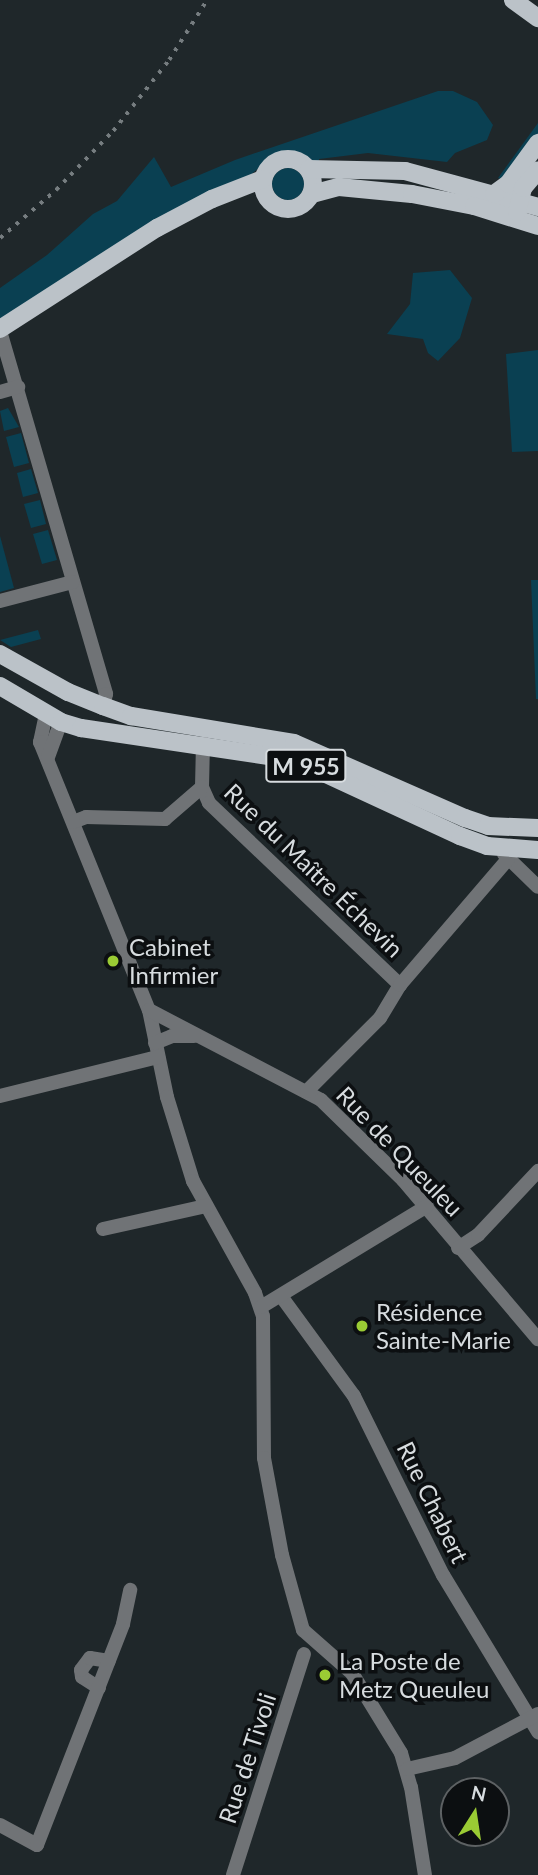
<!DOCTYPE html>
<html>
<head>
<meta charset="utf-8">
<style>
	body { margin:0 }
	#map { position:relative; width:538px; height:1875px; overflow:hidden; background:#1f272a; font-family:Lato,sans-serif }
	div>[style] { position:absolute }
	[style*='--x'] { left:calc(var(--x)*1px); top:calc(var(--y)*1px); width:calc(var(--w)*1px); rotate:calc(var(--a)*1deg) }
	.green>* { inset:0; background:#0a4052 }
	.round { border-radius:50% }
	.minor>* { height:14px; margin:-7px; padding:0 7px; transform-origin:7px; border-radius:7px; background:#707376 }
	.major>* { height:18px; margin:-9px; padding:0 9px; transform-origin:9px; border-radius:9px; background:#bbc2c8 }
	.major>.ring { margin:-9px; padding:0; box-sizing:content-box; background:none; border:18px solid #bbc2c8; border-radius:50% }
	.rail>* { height:3.5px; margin-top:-1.75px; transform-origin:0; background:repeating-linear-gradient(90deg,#767d80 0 3.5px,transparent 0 10.5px) }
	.dots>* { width:19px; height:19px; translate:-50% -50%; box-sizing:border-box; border:4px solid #0c0f11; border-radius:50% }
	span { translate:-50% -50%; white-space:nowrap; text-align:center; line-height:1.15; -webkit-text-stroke:7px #0c0f11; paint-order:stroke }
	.shield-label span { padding:2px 5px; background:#0c0f11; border:2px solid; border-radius:5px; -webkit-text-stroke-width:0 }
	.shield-label { font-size:23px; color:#d7dcdf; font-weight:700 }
	.street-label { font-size:24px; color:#d7dcdf }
	.poi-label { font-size:24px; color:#d7dcdf }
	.left { translate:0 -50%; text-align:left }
	.north { position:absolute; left:440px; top:1777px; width:70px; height:70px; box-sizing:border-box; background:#0c0f11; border:2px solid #5d6163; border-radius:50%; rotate:12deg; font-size:19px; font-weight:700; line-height:28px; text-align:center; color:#d7dcdf }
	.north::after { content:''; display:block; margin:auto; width:24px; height:32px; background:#9acb34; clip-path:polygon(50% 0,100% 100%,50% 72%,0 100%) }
</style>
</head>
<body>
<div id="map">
	<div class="green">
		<div style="clip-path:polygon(438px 91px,453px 91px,477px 102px,493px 125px,487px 140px,455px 153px,447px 162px,368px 153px,319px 159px,319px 165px,294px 152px,276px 153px,247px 178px,161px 216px,0 320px,0 288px,47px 255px,93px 214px,117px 201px,154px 157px,171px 187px,235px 160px)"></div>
		<div style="clip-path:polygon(538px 123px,538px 134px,503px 180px,498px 178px)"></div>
		<div class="round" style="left:272px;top:168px;width:32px;height:32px"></div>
		<div style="clip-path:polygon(450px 270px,472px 298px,460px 338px,438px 361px,428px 353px,423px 339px,387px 334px,410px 304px,413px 273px)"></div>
		<div style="clip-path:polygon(538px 350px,538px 451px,512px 452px,506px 354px)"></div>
		<div style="clip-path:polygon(8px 408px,19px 427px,4px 431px,0 411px)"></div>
		<div style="clip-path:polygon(21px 433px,29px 463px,14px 467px,6px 437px)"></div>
		<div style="clip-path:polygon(31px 469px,38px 493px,23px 497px,17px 473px)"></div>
		<div style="clip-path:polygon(40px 500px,46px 524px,31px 528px,24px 504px)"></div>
		<div style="clip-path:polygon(48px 530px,57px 560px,42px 564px,33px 534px)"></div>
		<div style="clip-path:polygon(0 536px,14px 588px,0 592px)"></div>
		<div style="clip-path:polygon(531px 580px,538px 580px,538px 699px,536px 699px)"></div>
		<div style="clip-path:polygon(38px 630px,41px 639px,11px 647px,0 640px)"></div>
	</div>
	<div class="minor">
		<div style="--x:0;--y:331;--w:378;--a:73.7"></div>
		<div style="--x:106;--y:694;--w:13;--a:103"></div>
		<div style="--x:0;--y:392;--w:19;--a:-16"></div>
		<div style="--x:0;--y:601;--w:75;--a:-14.6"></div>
		<div style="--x:46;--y:714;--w:29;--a:102"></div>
		<div style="--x:40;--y:742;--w:289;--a:67.9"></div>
		<div style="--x:149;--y:1010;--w:89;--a:78.3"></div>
		<div style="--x:167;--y:1097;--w:88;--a:72.8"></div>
		<div style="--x:193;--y:1181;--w:128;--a:61"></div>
		<div style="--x:255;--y:1293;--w:24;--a:71"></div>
		<div style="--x:263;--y:1316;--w:142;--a:89.6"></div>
		<div style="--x:264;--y:1458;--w:99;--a:79.5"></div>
		<div style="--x:282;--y:1555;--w:78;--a:74.4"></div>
		<div style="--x:303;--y:1630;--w:65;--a:41.3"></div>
		<div style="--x:352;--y:1673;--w:94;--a:58.5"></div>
		<div style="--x:401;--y:1753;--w:35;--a:74"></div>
		<div style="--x:411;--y:1787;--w:89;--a:81"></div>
		<div style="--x:203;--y:743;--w:44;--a:91.3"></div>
		<div style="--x:202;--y:787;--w:17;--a:66"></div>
		<div style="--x:209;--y:803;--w:264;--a:43.6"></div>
		<div style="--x:48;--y:757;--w:37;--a:-70"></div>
		<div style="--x:73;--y:822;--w:14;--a:-21"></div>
		<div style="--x:86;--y:817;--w:79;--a:1.5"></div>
		<div style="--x:165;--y:819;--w:49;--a:-40.9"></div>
		<div style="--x:504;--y:854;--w:47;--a:44.1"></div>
		<div style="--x:149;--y:1010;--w:194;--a:27.6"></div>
		<div style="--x:321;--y:1100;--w:115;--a:44.3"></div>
		<div style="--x:403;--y:1180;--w:209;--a:49.7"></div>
		<div style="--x:155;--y:1043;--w:18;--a:-22"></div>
		<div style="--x:172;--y:1036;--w:22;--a:0"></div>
		<div style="--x:307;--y:1091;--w:103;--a:-45"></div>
		<div style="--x:380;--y:1018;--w:39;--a:-59"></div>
		<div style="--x:400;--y:985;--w:166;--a:-49.4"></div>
		<div style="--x:0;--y:1096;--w:163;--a:-13.9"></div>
		<div style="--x:103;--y:1229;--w:106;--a:-12.6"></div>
		<div style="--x:458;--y:1248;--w:24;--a:-33"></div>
		<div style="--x:478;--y:1235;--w:88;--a:-46.8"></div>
		<div style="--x:281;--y:1296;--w:124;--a:53.9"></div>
		<div style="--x:354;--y:1396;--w:200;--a:63.6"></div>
		<div style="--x:443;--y:1575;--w:184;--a:58.8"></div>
		<div style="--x:261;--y:1307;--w:194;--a:-31.3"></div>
		<div style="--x:99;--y:1688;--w:20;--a:-147"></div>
		<div style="--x:82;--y:1677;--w:7;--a:-98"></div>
		<div style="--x:81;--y:1670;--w:15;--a:-53"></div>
		<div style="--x:90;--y:1658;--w:19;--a:9"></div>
		<div style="--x:407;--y:1769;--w:49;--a:-12.9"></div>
		<div style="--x:455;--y:1758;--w:94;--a:-27.9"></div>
		<div style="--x:0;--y:1825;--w:42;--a:28.4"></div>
		<div style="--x:37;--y:1845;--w:237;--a:-68.7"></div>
		<div style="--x:123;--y:1624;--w:35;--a:-78"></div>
		<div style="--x:233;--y:1875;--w:232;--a:-72.2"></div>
	</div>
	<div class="major">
		<div style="--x:513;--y:0;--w:31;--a:36"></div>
		<div class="ring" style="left:263px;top:159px;width:32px;height:32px"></div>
		<div style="--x:309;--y:169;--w:96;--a:1.2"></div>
		<div style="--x:405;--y:171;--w:138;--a:15.1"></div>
		<div style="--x:312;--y:194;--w:28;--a:-15"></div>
		<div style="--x:339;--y:187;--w:73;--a:5.5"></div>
		<div style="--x:412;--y:194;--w:63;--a:11"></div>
		<div style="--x:474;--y:206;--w:67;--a:17.4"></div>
		<div style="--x:494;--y:194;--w:17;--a:-36"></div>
		<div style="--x:508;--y:184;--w:51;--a:-53.8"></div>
		<div style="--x:517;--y:212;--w:25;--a:-76"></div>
		<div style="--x:523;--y:188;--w:23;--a:-50"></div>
		<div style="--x:0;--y:329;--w:187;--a:-32.8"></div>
		<div style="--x:157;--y:228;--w:62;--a:-27.8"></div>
		<div style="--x:212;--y:199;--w:55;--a:-21.4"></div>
		<div style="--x:0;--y:654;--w:78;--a:29.2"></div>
		<div style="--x:68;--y:692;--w:38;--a:22"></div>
		<div style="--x:103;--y:706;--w:30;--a:20"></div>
		<div style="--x:131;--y:716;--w:165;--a:9.4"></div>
		<div style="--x:294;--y:743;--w:187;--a:23.7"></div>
		<div style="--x:465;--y:818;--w:24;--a:19"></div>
		<div style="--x:488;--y:826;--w:50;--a:2.3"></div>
		<div style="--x:0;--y:686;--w:71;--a:30.5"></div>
		<div style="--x:61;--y:722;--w:21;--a:17"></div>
		<div style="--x:81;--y:728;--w:203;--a:8.5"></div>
		<div style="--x:282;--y:758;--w:45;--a:19.7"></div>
		<div style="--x:324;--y:773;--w:150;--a:24.9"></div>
		<div style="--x:460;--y:836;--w:29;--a:20"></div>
		<div style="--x:487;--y:846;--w:51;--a:4.5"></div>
	</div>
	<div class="rail">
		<div style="--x:0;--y:238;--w:74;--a:-40.6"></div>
		<div style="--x:56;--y:190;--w:82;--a:-46"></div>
		<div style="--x:113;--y:131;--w:90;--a:-51.7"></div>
		<div style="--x:169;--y:60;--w:71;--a:-57.7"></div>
	</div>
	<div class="dots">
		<div style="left:113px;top:961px;background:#9acb34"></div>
		<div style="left:362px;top:1326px;background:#9acb34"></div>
		<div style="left:325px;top:1675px;background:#9acb34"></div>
	</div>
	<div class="shield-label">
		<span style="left:306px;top:766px">M 955</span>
	</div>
	<div class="street-label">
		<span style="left:314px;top:870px;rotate:44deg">Rue du Maître Échevin</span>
		<span style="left:400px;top:1151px;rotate:46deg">Rue de Queuleu</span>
		<span style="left:433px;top:1502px;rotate:64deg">Rue Chabert</span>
		<span style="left:247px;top:1758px;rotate:-72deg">Rue de Tivoli</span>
	</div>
	<div class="poi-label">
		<span class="left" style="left:129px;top:961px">Cabinet<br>Infirmier</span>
		<span class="left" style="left:376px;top:1326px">Résidence<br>Sainte-Marie</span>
		<span class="left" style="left:339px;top:1675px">La Poste de<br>Metz Queuleu</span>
	</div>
	<div class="north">N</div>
</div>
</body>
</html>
